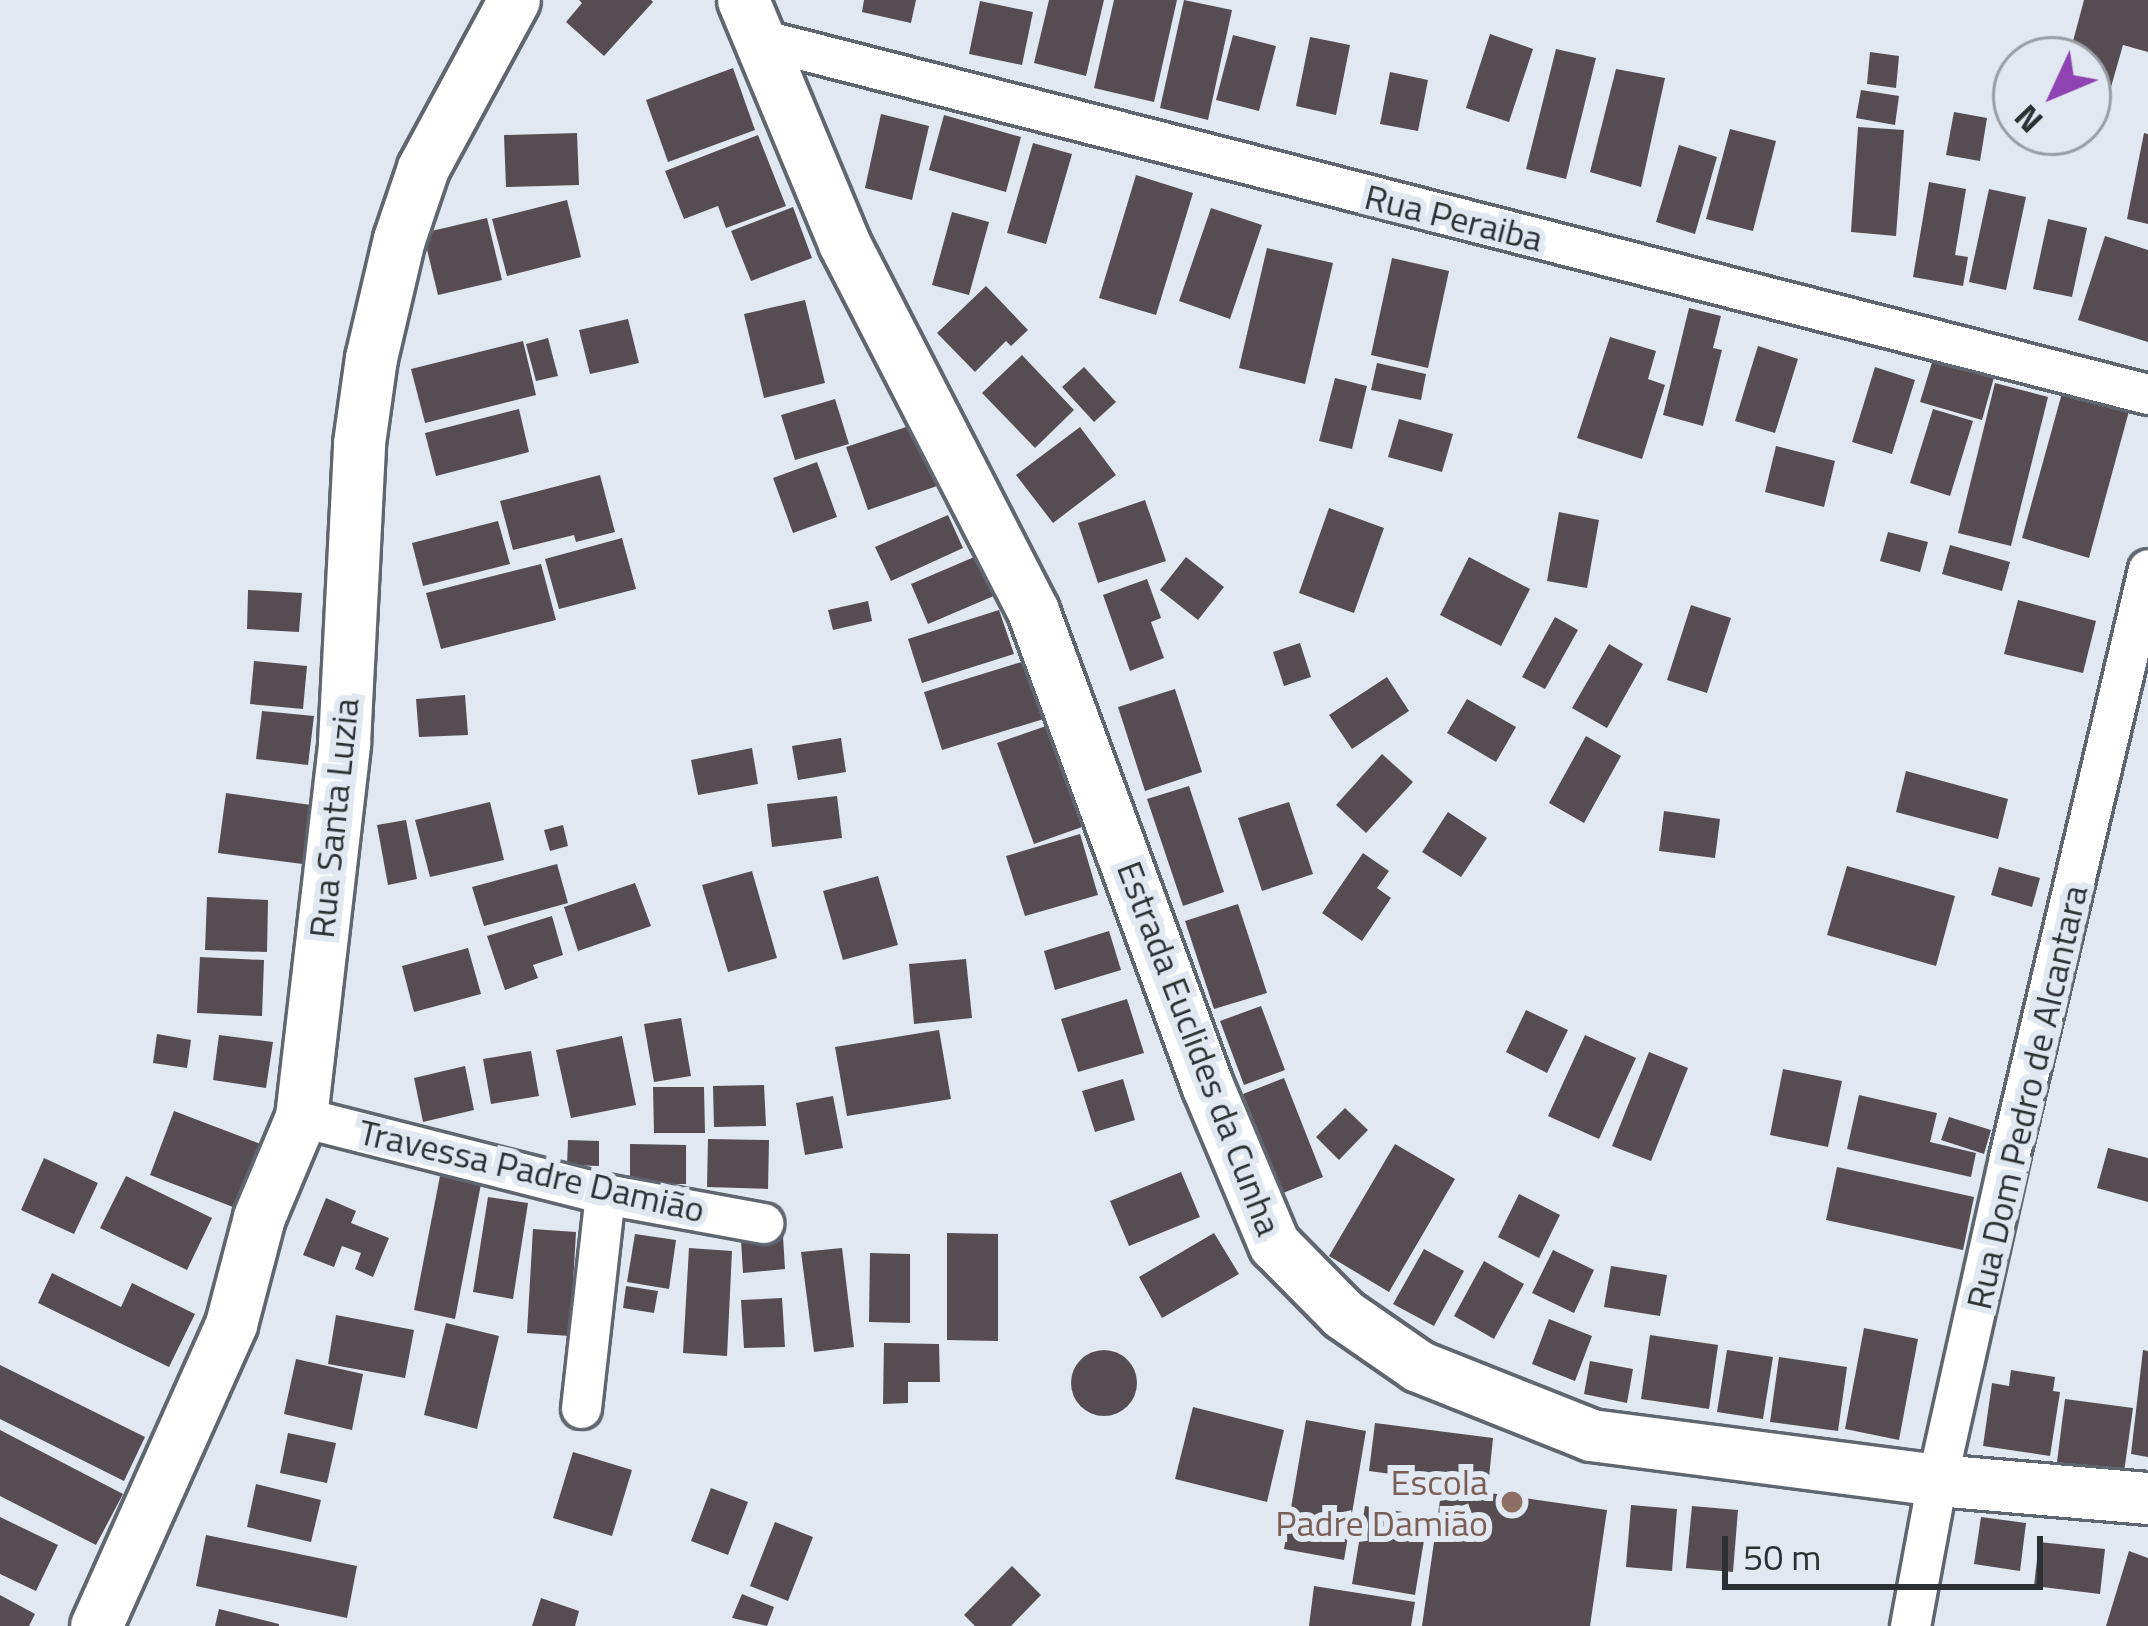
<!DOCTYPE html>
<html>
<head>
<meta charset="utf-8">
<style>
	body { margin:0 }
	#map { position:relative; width:2148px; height:1626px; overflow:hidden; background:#e1e8f2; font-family:"Titillium Web",sans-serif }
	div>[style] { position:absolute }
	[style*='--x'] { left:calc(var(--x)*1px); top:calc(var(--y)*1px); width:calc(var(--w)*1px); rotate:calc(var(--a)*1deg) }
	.building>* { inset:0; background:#564d53 }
	.round { border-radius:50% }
	.roads { filter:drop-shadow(3px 0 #60666f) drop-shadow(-3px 0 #60666f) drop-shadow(0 3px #60666f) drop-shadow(0 -3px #60666f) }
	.minor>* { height:39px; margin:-19.5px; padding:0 19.5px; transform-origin:19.5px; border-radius:19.5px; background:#fff }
	.tertiary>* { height:51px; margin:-25.5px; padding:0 25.5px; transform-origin:25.5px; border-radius:25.5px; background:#fff }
	.dots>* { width:33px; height:33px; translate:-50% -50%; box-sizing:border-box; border:6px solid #e1e8f2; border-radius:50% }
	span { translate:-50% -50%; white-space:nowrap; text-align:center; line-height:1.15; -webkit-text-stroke:12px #e1e8f2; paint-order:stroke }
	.street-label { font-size:36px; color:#2d3033 }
	.education-label { font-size:36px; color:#785e54 }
	.right { translate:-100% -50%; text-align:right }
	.north { position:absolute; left:1992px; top:36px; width:120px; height:120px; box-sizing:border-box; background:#e1e8f2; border:3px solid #999ea6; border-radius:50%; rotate:226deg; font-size:33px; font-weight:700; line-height:48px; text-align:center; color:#2d3033 }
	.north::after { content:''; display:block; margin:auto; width:42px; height:54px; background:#8f42b2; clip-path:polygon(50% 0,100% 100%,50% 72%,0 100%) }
	.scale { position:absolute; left:1722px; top:1536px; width:321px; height:54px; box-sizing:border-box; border:6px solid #2d3033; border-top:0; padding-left:15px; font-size:36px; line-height:42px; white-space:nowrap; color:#2d3033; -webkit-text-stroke:9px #e1e8f2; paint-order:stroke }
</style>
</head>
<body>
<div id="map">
	<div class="building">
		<div style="clip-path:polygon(579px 0,651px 0,653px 2px,604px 56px,566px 22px,582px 3px)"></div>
		<div style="clip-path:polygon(864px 0,916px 0,911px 23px,862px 12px)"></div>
		<div style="clip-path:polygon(1049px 0,1104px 0,1086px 76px,1034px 63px)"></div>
		<div style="clip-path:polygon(1114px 0,1177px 0,1154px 102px,1094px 88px)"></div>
		<div style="clip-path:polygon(1184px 0,1232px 10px,1208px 120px,1160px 108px)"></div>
		<div style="clip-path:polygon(2084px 0,2148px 0,2148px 52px,2123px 45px,2111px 87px,2088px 80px,2088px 60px,2068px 60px)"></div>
		<div style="clip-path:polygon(980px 1px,1033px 12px,1022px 65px,969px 54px)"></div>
		<div style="clip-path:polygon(1490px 34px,1533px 49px,1509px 122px,1466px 108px)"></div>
		<div style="clip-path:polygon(1233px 35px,1276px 46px,1259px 111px,1216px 100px)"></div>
		<div style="clip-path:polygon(1310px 37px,1350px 45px,1336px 115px,1296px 106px)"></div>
		<div style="clip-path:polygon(1556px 49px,1596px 58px,1566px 179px,1526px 169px)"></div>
		<div style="clip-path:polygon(1870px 52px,1899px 56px,1896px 88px,1867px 84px)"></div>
		<div style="clip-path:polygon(733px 68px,755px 130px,668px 162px,646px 100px)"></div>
		<div style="clip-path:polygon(1616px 69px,1665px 78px,1641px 187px,1590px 172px)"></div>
		<div style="clip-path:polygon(1390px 72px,1428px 80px,1418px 131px,1380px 124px)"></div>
		<div style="clip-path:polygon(1861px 90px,1899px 96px,1895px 125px,1856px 118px)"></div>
		<div style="clip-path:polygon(1954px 112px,1987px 118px,1980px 161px,1946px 155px)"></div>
		<div style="clip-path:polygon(881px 114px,929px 126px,912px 200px,865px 188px)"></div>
		<div style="clip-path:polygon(944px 115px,1021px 137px,1006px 192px,929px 170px)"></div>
		<div style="clip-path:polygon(1858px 127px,1904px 130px,1896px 236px,1851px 232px)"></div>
		<div style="clip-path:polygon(1730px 129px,1776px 141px,1753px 231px,1706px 219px)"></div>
		<div style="clip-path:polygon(577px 133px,579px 185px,506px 187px,504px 135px)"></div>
		<div style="clip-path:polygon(2144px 133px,2148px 134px,2148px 224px,2127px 219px)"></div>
		<div style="clip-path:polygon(758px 135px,786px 206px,726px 228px,718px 206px,684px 219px,665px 171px)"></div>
		<div style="clip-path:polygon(1033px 143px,1072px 154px,1046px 244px,1007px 233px)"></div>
		<div style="clip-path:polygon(1679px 145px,1717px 157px,1695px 234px,1656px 222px)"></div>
		<div style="clip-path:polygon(1136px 175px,1193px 193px,1156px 315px,1099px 298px)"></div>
		<div style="clip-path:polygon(1929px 182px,1966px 189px,1955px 255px,1968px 257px,1963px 286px,1913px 277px)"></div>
		<div style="clip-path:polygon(1989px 189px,2026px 197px,2006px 290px,1969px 282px)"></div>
		<div style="clip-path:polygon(567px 200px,581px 257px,507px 276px,492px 219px)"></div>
		<div style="clip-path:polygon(793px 207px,812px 258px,751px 281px,731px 231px)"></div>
		<div style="clip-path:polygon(1211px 208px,1262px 225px,1230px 319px,1179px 301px)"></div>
		<div style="clip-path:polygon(952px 212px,989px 222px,969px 295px,932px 285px)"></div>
		<div style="clip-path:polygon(487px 218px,502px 280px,438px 295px,423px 233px)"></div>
		<div style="clip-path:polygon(2048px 219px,2087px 228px,2072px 297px,2033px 289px)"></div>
		<div style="clip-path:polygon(2105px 236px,2148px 250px,2148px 342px,2078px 320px)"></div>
		<div style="clip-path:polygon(1267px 248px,1333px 263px,1305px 384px,1239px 368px)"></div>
		<div style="clip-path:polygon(1392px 258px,1449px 271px,1428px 368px,1371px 355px)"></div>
		<div style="clip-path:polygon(986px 286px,1028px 330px,1011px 346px,1006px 341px,975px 372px,937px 333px)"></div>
		<div style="clip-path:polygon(805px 300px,825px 383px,764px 398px,744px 314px)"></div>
		<div style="clip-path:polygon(1689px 308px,1721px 316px,1713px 348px,1722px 350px,1703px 426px,1663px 415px)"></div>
		<div style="clip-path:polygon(628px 319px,639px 363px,590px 374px,579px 330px)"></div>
		<div style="clip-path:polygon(1610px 337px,1656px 351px,1648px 379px,1665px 385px,1642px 459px,1577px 438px)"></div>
		<div style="clip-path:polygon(548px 338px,558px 376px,536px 381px,526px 344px)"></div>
		<div style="clip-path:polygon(523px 341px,536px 395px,425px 423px,411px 369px)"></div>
		<div style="clip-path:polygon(1758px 346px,1798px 359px,1775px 433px,1735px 421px)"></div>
		<div style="clip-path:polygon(1022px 355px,1074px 410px,1035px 448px,982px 393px)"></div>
		<div style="clip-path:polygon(1934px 356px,1995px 374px,1982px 420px,1920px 402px)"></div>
		<div style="clip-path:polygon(1377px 363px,1426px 374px,1421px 400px,1371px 390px)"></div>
		<div style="clip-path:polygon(1084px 367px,1116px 402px,1094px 422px,1062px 387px)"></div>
		<div style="clip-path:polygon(1875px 367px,1915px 380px,1892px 454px,1852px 442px)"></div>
		<div style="clip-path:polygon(1335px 378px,1367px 386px,1352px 449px,1319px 441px)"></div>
		<div style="clip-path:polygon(1995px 383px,2048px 397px,2011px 546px,1958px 533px)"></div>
		<div style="clip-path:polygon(2062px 393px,2129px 411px,2089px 558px,2022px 538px)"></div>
		<div style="clip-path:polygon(835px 399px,849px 444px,795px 460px,781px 415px)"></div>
		<div style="clip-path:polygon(519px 409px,529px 452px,436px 476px,425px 433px)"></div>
		<div style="clip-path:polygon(1933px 409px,1973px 421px,1950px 496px,1910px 483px)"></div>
		<div style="clip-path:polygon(1399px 419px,1453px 434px,1442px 472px,1388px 457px)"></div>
		<div style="clip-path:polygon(915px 424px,937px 486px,868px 510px,846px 447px)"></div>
		<div style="clip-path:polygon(1080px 427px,1116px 475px,1053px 523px,1016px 475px)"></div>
		<div style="clip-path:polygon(1776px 446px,1835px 461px,1824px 507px,1765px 492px)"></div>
		<div style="clip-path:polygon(817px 462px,837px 517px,793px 533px,773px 478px)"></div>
		<div style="clip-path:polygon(600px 475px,615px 532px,576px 542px,574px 535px,513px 550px,500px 501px)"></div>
		<div style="clip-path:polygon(1145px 500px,1166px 561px,1098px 583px,1078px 523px)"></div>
		<div style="clip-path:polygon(1329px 508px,1384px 528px,1354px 613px,1299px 593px)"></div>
		<div style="clip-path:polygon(1559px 512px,1599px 520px,1587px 588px,1547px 581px)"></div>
		<div style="clip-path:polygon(948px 515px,963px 548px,891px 581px,875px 547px)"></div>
		<div style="clip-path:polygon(498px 521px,510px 564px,423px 586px,412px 543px)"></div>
		<div style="clip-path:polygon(1888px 532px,1928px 542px,1920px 572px,1880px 561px)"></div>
		<div style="clip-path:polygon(622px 538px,636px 589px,559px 609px,545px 559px)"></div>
		<div style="clip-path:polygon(1950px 545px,2010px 562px,2002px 591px,1942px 574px)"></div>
		<div style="clip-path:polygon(979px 555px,996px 595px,928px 624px,911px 584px)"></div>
		<div style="clip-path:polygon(1186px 557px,1224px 587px,1198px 620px,1160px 590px)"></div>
		<div style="clip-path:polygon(1469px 557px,1530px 589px,1501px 646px,1440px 615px)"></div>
		<div style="clip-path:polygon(541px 564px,556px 620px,441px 649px,426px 593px)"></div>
		<div style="clip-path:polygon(1147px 579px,1161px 618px,1151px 622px,1164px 658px,1130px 671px,1103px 595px)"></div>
		<div style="clip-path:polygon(248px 590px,302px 593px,299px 632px,247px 629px)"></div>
		<div style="clip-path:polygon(2018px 600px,2096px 621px,2083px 673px,2004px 654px)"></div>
		<div style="clip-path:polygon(868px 601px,872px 621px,833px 630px,828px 610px)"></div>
		<div style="clip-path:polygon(1691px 605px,1731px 618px,1707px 693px,1667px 680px)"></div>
		<div style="clip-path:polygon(999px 610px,1014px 654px,922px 683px,908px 639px)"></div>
		<div style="clip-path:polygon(1555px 617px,1578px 630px,1545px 689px,1522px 677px)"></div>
		<div style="clip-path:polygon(1300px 643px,1311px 677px,1284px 686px,1273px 652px)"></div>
		<div style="clip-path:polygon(1609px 644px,1643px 664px,1607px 728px,1572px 708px)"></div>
		<div style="clip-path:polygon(1028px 660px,1047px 718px,942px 750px,924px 692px)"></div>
		<div style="clip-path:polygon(254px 661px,307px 666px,303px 709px,250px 704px)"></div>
		<div style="clip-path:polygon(1387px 677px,1409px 711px,1352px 749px,1329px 715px)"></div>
		<div style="clip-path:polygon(1175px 689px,1202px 772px,1145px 791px,1118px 707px)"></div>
		<div style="clip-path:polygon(465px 695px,468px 735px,419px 737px,416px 699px)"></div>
		<div style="clip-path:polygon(1467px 699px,1516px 727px,1496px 762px,1447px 733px)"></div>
		<div style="clip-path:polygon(262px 711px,314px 716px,308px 765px,256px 759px)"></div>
		<div style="clip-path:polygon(1046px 726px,1082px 827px,1034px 844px,997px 743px)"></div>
		<div style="clip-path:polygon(1586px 736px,1621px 756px,1584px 823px,1549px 803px)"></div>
		<div style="clip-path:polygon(841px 738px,846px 772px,798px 780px,792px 746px)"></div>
		<div style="clip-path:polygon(752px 748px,758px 784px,698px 795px,691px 760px)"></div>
		<div style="clip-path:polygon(1382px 754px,1413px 782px,1366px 833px,1336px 805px)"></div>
		<div style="clip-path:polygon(1906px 771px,2008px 799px,1998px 839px,1896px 812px)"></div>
		<div style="clip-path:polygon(1189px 786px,1224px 892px,1183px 906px,1147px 799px)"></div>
		<div style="clip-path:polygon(226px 793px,311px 805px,303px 864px,218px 853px)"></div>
		<div style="clip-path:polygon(837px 796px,842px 838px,772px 847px,767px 804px)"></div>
		<div style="clip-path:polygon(490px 802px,504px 860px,430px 877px,415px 820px)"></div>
		<div style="clip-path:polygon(1289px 802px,1313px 874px,1262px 891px,1238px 818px)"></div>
		<div style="clip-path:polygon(1664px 811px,1720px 819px,1715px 858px,1659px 851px)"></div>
		<div style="clip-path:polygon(1448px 812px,1487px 838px,1461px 877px,1422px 852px)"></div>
		<div style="clip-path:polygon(406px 820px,417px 879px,388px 885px,377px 825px)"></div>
		<div style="clip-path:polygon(563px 825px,568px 846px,550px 851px,544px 830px)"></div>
		<div style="clip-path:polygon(1080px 834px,1098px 895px,1025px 916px,1006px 856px)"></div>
		<div style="clip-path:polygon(1363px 853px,1389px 871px,1377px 888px,1391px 898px,1362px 941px,1322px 913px)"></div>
		<div style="clip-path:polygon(557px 864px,568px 903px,484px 926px,472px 887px)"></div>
		<div style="clip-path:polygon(1847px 866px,1955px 896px,1936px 966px,1827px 935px)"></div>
		<div style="clip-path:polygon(1999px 867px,2040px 878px,2032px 907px,1991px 895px)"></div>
		<div style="clip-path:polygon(752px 871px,777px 958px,728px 972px,702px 885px)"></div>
		<div style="clip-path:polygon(878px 876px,898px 945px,843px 960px,823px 891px)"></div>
		<div style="clip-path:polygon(635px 883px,651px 926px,578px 951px,564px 907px)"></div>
		<div style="clip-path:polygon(207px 897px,268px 900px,267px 952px,205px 950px)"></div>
		<div style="clip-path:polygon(1238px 904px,1267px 993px,1214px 1009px,1185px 921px)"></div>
		<div style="clip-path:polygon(552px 916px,563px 955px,533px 965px,538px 978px,505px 990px,487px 936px)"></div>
		<div style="clip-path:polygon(1109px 931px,1121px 970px,1055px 990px,1044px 951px)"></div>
		<div style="clip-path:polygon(468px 948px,481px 994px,414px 1012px,402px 966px)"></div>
		<div style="clip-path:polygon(200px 957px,264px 960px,262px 1016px,197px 1013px)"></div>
		<div style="clip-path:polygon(966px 959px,972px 1018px,914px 1024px,909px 964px)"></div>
		<div style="clip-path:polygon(1127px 999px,1144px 1053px,1078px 1072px,1061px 1019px)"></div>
		<div style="clip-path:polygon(1261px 1006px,1285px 1070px,1244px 1085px,1220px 1021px)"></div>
		<div style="clip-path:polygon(1526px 1010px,1568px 1030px,1547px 1073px,1506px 1052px)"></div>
		<div style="clip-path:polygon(681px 1018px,691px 1076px,654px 1082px,644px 1024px)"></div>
		<div style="clip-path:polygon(939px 1030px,951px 1099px,847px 1116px,835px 1047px)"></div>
		<div style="clip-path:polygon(157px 1034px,191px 1040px,187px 1068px,153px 1063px)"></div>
		<div style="clip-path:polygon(219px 1035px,273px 1042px,266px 1088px,213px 1080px)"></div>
		<div style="clip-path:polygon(1585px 1035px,1636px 1058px,1599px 1139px,1548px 1116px)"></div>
		<div style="clip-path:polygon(622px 1036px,636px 1105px,571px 1118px,556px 1050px)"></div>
		<div style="clip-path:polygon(531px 1051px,539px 1096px,491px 1104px,483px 1059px)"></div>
		<div style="clip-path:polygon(1649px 1052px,1688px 1068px,1651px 1161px,1612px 1146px)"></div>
		<div style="clip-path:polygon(465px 1066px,474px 1110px,423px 1122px,414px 1078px)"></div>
		<div style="clip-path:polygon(1783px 1069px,1842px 1081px,1828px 1147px,1770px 1135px)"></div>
		<div style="clip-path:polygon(1284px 1078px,1323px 1177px,1283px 1193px,1243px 1094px)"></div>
		<div style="clip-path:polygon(1123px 1079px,1135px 1120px,1095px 1132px,1082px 1091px)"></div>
		<div style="clip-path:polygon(764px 1085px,766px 1126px,714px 1127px,713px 1086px)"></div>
		<div style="clip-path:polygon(653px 1087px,704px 1087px,705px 1133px,654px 1133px)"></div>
		<div style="clip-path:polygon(1859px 1095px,1937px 1113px,1930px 1142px,1976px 1153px,1971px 1177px,1847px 1149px)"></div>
		<div style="clip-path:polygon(833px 1096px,843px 1148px,805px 1155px,796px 1103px)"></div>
		<div style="clip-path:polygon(1345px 1108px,1368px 1130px,1339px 1160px,1316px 1137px)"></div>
		<div style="clip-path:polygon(174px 1111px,271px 1148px,246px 1212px,150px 1175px)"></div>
		<div style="clip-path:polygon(1949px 1117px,1991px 1130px,1984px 1154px,1941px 1140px)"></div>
		<div style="clip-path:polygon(708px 1139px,769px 1140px,768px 1189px,707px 1187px)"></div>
		<div style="clip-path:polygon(568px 1140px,599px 1141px,599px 1166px,567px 1165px)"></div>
		<div style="clip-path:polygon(630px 1144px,686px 1145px,686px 1184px,630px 1184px)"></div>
		<div style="clip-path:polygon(1395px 1144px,1455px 1179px,1389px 1292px,1329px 1256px)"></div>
		<div style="clip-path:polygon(2108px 1148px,2148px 1158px,2148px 1202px,2097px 1188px)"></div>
		<div style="clip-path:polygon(44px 1158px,98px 1183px,74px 1234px,21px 1210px)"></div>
		<div style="clip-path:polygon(1837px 1167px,1974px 1197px,1963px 1250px,1826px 1220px)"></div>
		<div style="clip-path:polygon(1181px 1172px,1200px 1217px,1129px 1246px,1110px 1201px)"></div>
		<div style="clip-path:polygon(126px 1176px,212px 1218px,187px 1270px,100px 1228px)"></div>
		<div style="clip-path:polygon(440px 1176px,481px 1184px,455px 1319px,414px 1310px)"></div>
		<div style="clip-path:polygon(1519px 1194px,1560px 1215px,1539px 1258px,1498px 1237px)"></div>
		<div style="clip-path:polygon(488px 1197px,528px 1203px,513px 1299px,473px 1292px)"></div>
		<div style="clip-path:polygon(326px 1198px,356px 1211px,351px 1223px,389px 1238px,373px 1277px,355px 1269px,361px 1253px,342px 1246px,334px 1267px,303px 1255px)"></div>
		<div style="clip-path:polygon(533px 1229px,576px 1232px,570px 1336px,527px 1333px)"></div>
		<div style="clip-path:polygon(947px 1233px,998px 1234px,998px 1341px,947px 1340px)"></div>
		<div style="clip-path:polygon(1214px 1233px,1239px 1274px,1162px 1318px,1139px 1277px)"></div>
		<div style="clip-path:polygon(635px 1234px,676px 1240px,669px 1289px,627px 1282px)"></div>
		<div style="clip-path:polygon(783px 1237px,785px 1269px,743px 1273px,741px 1240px)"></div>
		<div style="clip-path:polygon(689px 1248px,732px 1251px,727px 1356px,683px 1353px)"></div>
		<div style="clip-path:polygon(842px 1248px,854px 1347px,814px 1352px,801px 1252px)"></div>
		<div style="clip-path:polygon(1424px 1249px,1464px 1271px,1434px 1326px,1393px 1304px)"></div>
		<div style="clip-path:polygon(1553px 1250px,1594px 1270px,1574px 1313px,1532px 1293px)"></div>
		<div style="clip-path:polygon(870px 1253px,910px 1254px,910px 1323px,869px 1322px)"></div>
		<div style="clip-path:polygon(1484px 1261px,1524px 1284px,1494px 1339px,1454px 1316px)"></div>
		<div style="clip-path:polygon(1611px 1266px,1667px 1275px,1660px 1316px,1604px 1307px)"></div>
		<div style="clip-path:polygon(52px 1273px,121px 1307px,132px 1283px,195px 1314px,169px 1367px,38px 1303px)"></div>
		<div style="clip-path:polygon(626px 1286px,658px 1291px,654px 1313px,623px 1308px)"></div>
		<div style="clip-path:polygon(782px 1298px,785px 1347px,744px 1348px,741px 1300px)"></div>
		<div style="clip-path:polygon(336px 1315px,414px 1330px,405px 1378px,328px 1364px)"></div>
		<div style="clip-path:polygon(1549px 1319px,1592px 1336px,1575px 1381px,1532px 1364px)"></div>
		<div style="clip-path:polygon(446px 1323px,499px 1336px,477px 1429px,424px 1415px)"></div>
		<div style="clip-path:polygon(1864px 1328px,1918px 1339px,1899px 1440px,1845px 1429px)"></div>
		<div style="clip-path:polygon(1650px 1335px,1718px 1345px,1709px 1409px,1641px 1399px)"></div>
		<div style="clip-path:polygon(884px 1343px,939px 1344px,940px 1382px,908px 1382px,908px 1403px,883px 1404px)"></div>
		<div class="round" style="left:1071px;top:1350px;width:66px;height:66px"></div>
		<div style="clip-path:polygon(1727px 1350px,1773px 1357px,1763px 1419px,1717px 1412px)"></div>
		<div style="clip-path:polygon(2143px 1350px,2148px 1351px,2148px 1457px,2131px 1454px)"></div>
		<div style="clip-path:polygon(1779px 1357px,1847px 1367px,1838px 1431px,1770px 1422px)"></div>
		<div style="clip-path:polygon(296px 1359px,363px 1374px,352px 1430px,284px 1414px)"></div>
		<div style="clip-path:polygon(1590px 1361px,1633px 1369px,1627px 1403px,1584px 1394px)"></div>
		<div style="clip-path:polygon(0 1365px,145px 1437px,124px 1481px,0 1419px)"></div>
		<div style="clip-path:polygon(2011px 1370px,2055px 1377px,2053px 1391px,2060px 1392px,2050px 1456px,1983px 1446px,1992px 1383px,2009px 1386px)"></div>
		<div style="clip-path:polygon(2065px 1399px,2133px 1408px,2124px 1472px,2057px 1462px)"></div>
		<div style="clip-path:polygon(1193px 1407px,1284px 1430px,1267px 1502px,1175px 1479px)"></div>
		<div style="clip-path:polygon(1306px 1420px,1366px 1431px,1344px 1560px,1284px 1549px)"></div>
		<div style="clip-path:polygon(1375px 1423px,1493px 1438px,1488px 1487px,1369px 1471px)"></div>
		<div style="clip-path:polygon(0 1430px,123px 1494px,96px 1545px,0 1496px)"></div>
		<div style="clip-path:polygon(288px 1433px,336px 1443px,327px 1483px,280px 1473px)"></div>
		<div style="clip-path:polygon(573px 1452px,632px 1470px,612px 1536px,553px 1518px)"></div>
		<div style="clip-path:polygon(256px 1484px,321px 1500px,311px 1542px,247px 1527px)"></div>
		<div style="clip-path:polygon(1442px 1486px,1607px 1510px,1590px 1626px,1422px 1626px)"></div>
		<div style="clip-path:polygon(711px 1488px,748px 1502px,728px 1555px,691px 1541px)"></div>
		<div style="clip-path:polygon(1631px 1505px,1677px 1509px,1672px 1571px,1626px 1567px)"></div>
		<div style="clip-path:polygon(1365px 1506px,1428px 1516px,1415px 1595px,1352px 1584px)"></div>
		<div style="clip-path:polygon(1692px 1506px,1738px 1510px,1733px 1572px,1686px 1568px)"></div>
		<div style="clip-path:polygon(0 1517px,58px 1545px,36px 1591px,0 1574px)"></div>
		<div style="clip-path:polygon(1981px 1517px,2026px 1523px,2020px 1571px,1974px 1564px)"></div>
		<div style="clip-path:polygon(775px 1522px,813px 1537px,788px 1601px,750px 1586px)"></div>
		<div style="clip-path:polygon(206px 1535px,357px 1566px,347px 1618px,196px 1586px)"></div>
		<div style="clip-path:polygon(2039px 1542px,2105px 1549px,2100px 1594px,2034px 1586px)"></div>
		<div style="clip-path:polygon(2129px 1551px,2148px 1558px,2148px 1626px,2106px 1626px)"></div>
		<div style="clip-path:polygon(1012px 1566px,1041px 1595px,1011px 1626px,975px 1626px,964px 1615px)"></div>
		<div style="clip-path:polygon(1314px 1586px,1415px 1602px,1411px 1626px,1309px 1626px)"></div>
		<div style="clip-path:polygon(742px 1594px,774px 1607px,767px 1626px,732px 1618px)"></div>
		<div style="clip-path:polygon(0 1595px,35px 1614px,29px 1626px,0 1626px)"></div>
		<div style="clip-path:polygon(541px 1598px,579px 1611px,575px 1626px,532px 1626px)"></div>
		<div style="clip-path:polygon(219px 1609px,279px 1624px,279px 1626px,215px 1626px)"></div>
	</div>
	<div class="roads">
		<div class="minor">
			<div style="--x:760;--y:39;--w:1433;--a:14.35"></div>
			<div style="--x:301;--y:1117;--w:314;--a:14.2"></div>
			<div style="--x:605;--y:1194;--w:161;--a:10.4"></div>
			<div style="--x:581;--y:1408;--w:215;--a:-83.6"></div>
			<div style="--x:1910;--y:1626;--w:148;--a:-79.5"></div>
			<div style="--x:1937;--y:1480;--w:331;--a:-77.4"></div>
			<div style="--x:2009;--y:1157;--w:604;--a:-76.7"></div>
		</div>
		<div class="tertiary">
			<div style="--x:743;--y:0;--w:263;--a:67.4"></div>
			<div style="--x:844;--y:243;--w:414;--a:62.8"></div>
			<div style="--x:1033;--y:611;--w:505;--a:69.84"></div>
			<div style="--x:1207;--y:1085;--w:173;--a:67.2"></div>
			<div style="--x:1274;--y:1244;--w:98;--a:45.4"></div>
			<div style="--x:1343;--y:1314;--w:91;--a:34.7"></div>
			<div style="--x:1418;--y:1366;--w:186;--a:21.7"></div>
			<div style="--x:1591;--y:1435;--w:349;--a:7.4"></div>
			<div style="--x:1937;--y:1480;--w:212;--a:4.9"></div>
			<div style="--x:96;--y:1626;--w:331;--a:-65.9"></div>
			<div style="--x:231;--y:1324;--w:111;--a:-75.3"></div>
			<div style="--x:259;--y:1217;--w:108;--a:-67.2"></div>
			<div style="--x:301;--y:1117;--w:376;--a:-83.4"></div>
			<div style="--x:344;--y:743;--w:300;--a:-87.1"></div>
			<div style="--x:359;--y:443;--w:86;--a:-82"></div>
			<div style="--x:371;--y:358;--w:122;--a:-76.8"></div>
			<div style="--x:399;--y:239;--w:75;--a:-71.3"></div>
			<div style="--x:423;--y:168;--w:191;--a:-61.6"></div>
		</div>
	</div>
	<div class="dots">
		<div style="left:1512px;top:1502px;background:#8d6e63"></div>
	</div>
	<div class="street-label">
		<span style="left:1454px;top:217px;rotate:14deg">Rua Peraiba</span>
		<span style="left:333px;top:818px;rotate:-84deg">Rua Santa Luzia</span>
		<span style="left:1200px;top:1048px;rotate:69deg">Estrada Euclides da Cunha</span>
		<span style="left:2026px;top:1097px;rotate:-77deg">Rua Dom Pedro de Alcantara</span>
		<span style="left:532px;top:1170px;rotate:13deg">Travessa Padre Damião</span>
	</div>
	<div class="education-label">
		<span class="right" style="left:1488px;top:1502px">Escola<br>Padre Damião</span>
	</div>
	<div class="north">N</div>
	<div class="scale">50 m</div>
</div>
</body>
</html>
